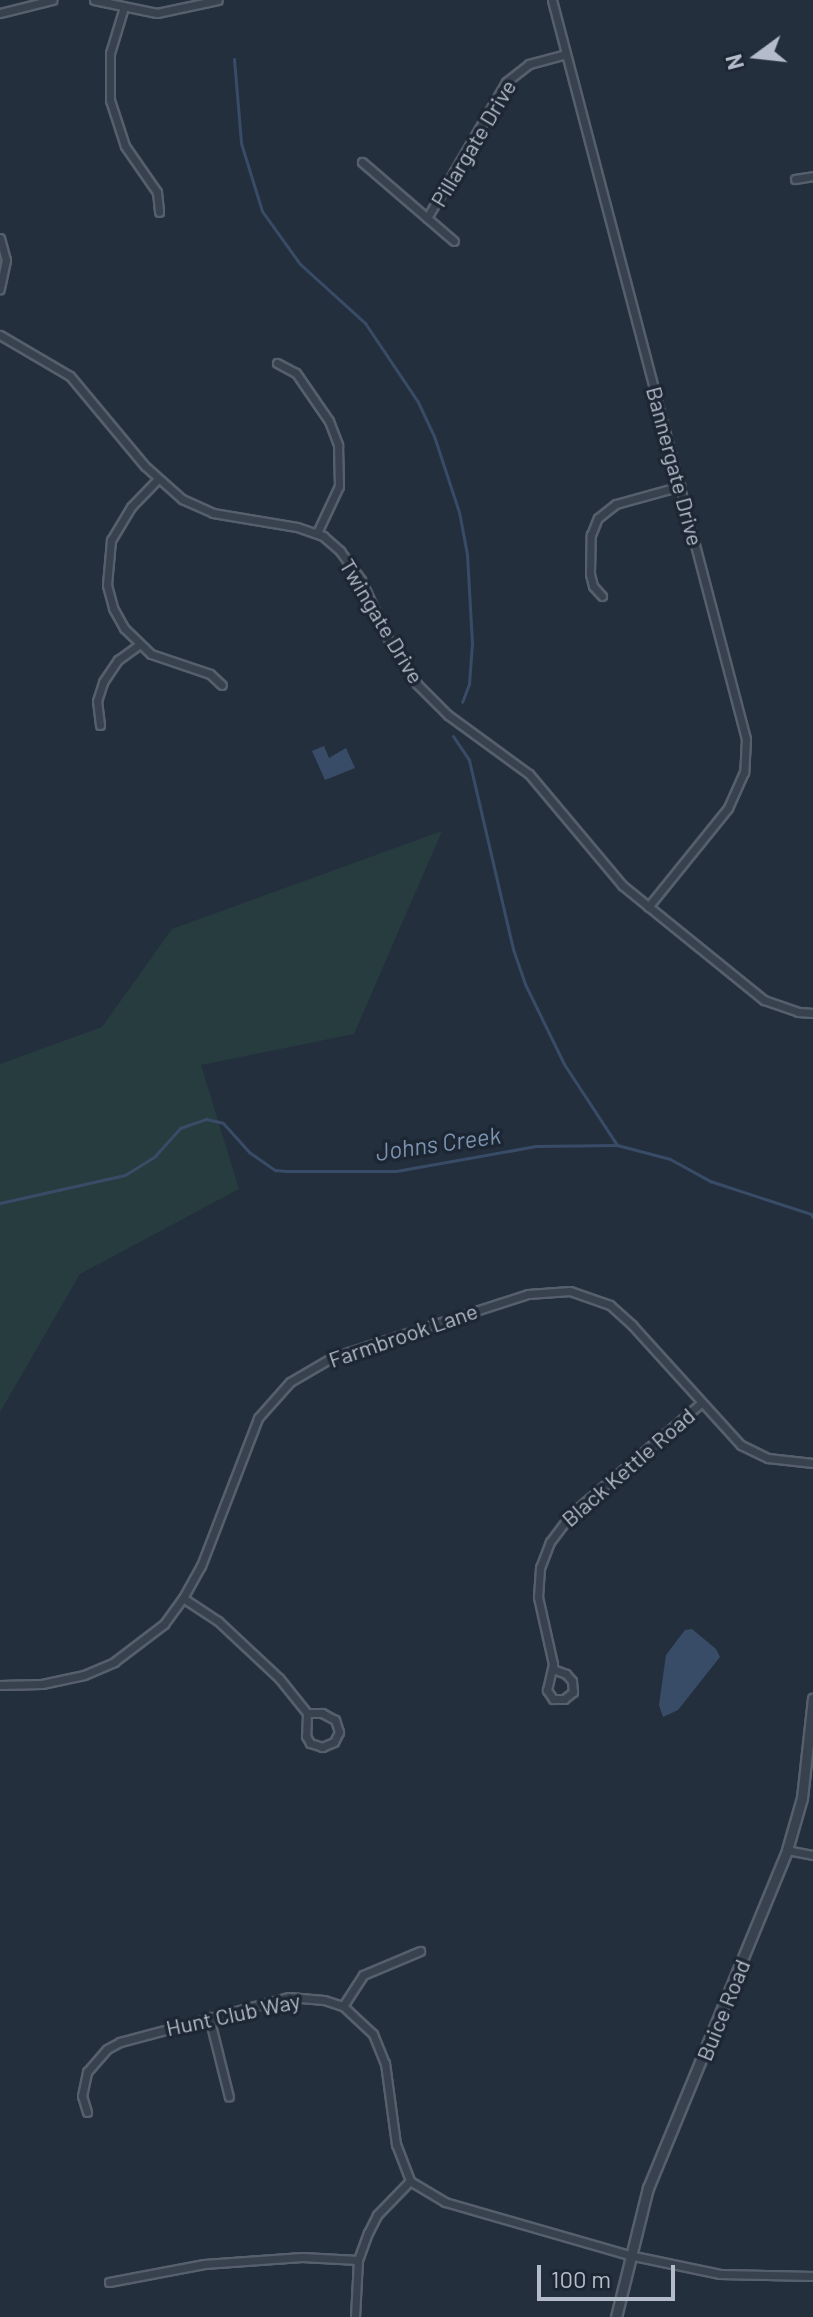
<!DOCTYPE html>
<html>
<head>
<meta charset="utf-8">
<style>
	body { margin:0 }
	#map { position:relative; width:813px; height:2317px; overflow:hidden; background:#242f3e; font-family:Barlow,sans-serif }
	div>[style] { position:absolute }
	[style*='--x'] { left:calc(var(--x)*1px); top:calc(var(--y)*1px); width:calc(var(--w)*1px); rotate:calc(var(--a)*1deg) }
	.green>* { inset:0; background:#263c3f }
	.water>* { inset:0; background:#394c67 }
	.stream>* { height:3px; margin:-1.5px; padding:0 1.5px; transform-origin:1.5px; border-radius:1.5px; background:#394c67 }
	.roads { filter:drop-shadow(2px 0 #565f6c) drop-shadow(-2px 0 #565f6c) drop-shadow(0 2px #565f6c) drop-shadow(0 -2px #565f6c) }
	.minor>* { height:7px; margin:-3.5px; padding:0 3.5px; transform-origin:3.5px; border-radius:3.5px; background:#38414e }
	.tertiary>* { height:9px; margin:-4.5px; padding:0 4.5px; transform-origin:4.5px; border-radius:4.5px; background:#38414e }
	span { translate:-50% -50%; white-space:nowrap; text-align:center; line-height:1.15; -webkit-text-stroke:7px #1d2633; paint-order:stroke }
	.street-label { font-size:22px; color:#b4bcc9 }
	.water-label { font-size:24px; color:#7c92b1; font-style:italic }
	.north { position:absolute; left:717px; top:16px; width:80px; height:80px; -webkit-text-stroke:6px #1d2633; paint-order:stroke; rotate:255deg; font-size:22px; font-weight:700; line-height:32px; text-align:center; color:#b4bcc9 }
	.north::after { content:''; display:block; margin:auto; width:28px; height:36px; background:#b4bcc9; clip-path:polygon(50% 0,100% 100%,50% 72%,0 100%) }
	.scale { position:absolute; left:537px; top:2265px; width:138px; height:36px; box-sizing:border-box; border:4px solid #b4bcc9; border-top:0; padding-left:10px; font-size:24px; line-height:28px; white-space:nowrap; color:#b4bcc9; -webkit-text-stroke:6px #1d2633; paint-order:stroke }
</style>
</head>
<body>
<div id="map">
	<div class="green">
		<div style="clip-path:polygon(442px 831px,354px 1034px,201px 1065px,239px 1189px,80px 1274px,0 1412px,0 1064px,102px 1027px,172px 929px)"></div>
	</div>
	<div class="water">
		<div style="clip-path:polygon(324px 746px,329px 758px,346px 748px,355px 768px,325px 780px,312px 751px)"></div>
		<div style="clip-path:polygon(692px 1629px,716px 1649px,720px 1657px,678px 1710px,663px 1717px,659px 1705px,666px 1655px,685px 1630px)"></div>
	</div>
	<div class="stream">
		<div style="--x:234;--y:59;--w:84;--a:85.2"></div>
		<div style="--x:241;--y:143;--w:71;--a:72.8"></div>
		<div style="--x:262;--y:211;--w:65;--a:54.4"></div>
		<div style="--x:300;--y:264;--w:88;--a:42.2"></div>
		<div style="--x:365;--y:323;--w:95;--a:56.1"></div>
		<div style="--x:418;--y:402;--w:38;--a:65"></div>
		<div style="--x:434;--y:436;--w:80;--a:71.8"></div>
		<div style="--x:459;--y:512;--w:43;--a:79.2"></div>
		<div style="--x:467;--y:554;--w:89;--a:86.8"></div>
		<div style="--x:472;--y:643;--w:41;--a:94.2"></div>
		<div style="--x:469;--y:684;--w:19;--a:111"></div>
		<div style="--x:453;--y:736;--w:29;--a:56"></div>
		<div style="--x:469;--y:760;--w:194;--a:76.9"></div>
		<div style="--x:513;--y:949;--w:37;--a:71"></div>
		<div style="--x:525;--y:984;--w:89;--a:64"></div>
		<div style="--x:564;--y:1064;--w:97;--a:56.8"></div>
		<div style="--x:0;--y:1203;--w:128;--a:-12.6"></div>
		<div style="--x:125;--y:1175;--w:36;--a:-32"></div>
		<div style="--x:155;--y:1156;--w:38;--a:-48"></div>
		<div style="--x:180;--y:1128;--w:28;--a:-19"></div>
		<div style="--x:206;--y:1119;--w:17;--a:13"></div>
		<div style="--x:223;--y:1123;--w:39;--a:48"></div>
		<div style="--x:249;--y:1152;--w:32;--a:35"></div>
		<div style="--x:275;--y:1170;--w:11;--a:5"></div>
		<div style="--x:286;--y:1171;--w:110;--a:0"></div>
		<div style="--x:396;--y:1171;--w:142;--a:-10.1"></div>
		<div style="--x:536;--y:1146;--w:81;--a:-0.7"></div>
		<div style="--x:617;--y:1145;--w:55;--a:14.8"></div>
		<div style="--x:670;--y:1159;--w:46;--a:28.8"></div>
		<div style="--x:710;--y:1181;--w:106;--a:18.1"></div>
		<div style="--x:811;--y:1214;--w:4;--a:63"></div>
	</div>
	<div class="roads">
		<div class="minor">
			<div style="--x:94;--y:0;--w:64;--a:11.7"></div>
			<div style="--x:157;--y:13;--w:62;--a:-12"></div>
			<div style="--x:552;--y:0;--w:764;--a:75.29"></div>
			<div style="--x:746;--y:739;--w:33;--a:93"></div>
			<div style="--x:744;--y:772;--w:39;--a:114"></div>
			<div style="--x:728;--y:808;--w:127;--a:128.9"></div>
			<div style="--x:124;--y:7;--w:48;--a:106.9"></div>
			<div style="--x:110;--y:53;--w:47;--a:90"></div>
			<div style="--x:110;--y:100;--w:48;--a:71.9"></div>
			<div style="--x:125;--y:146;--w:56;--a:55.2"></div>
			<div style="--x:157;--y:192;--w:20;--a:84"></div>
			<div style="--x:0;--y:13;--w:54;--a:-14"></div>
			<div style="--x:362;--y:162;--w:121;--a:40.7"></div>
			<div style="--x:795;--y:179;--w:18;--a:-9"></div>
			<div style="--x:427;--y:218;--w:157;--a:-59.8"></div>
			<div style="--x:506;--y:82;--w:29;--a:-38"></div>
			<div style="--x:529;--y:64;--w:38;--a:-15"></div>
			<div style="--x:0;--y:238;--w:23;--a:75"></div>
			<div style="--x:6;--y:260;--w:30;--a:102"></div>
			<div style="--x:0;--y:335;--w:81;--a:30.4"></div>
			<div style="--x:70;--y:376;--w:117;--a:50.2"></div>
			<div style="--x:145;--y:466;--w:50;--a:41.7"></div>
			<div style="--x:182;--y:499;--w:34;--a:24"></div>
			<div style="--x:213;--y:513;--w:85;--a:9.5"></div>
			<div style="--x:297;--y:527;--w:28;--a:19"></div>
			<div style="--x:323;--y:536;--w:23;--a:41"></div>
			<div style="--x:340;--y:551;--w:36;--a:54"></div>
			<div style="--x:361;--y:580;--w:67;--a:65.3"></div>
			<div style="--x:389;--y:641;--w:51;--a:56.9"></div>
			<div style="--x:417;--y:684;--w:44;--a:45"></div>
			<div style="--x:448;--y:715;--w:100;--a:36.1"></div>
			<div style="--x:529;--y:774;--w:145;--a:50"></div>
			<div style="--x:622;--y:885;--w:183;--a:39"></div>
			<div style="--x:764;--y:1000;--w:36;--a:19"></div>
			<div style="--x:798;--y:1012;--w:15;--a:4"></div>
			<div style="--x:277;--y:363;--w:21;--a:28"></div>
			<div style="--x:296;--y:373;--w:58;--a:55.5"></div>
			<div style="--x:329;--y:421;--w:26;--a:69"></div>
			<div style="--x:338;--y:445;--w:41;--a:88.6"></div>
			<div style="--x:339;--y:486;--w:52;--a:115.1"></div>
			<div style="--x:157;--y:480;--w:37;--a:134"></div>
			<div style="--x:131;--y:507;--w:39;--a:121"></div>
			<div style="--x:111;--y:540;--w:45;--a:95.1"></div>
			<div style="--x:107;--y:585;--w:24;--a:75"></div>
			<div style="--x:113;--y:608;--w:23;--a:61"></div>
			<div style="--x:124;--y:628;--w:37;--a:44"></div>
			<div style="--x:151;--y:654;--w:62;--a:18.7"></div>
			<div style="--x:210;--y:674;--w:16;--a:43"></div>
			<div style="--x:602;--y:596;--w:13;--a:-132"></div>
			<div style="--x:593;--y:586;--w:12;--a:-104"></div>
			<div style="--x:590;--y:574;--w:39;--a:-89"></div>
			<div style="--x:591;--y:535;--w:18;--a:-68"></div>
			<div style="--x:598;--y:518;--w:23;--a:-38"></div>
			<div style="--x:616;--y:504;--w:67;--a:-15.5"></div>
			<div style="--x:100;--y:725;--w:24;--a:-97"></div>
			<div style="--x:97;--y:701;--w:20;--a:-72"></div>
			<div style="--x:103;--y:682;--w:27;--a:-56"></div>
			<div style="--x:118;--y:660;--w:26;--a:-36"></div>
			<div style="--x:183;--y:1598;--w:42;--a:33.3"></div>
			<div style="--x:218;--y:1621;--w:83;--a:43.1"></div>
			<div style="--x:279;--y:1678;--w:45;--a:51.3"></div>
			<div style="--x:307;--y:1713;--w:23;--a:92"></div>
			<div style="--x:306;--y:1736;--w:8;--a:60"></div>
			<div style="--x:310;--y:1743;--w:13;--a:18"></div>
			<div style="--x:322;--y:1747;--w:13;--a:-23"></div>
			<div style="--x:334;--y:1742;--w:11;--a:-63"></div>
			<div style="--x:339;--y:1732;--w:13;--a:-108"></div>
			<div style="--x:335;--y:1720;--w:15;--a:-152"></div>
			<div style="--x:322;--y:1713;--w:15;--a:180"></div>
			<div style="--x:553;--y:1669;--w:14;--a:21"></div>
			<div style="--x:566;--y:1674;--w:9;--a:49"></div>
			<div style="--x:572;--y:1681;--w:11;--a:85"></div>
			<div style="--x:573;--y:1692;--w:11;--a:142"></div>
			<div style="--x:564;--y:1699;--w:11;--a:180"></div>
			<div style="--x:553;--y:1699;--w:11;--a:-124"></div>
			<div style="--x:547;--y:1690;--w:27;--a:-77"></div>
			<div style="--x:553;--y:1664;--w:69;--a:-102.6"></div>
			<div style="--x:538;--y:1597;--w:29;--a:-86"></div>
			<div style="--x:540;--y:1568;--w:28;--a:-69"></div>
			<div style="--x:550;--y:1542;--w:34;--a:-53"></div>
			<div style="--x:570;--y:1515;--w:171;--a:-40.5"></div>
			<div style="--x:0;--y:1685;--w:42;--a:-1.4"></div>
			<div style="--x:42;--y:1684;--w:43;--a:-12.1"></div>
			<div style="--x:84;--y:1675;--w:33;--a:-23"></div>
			<div style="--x:114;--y:1662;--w:63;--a:-37.2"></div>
			<div style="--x:164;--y:1624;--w:32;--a:-54"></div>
			<div style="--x:183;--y:1598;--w:37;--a:-61"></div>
			<div style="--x:201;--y:1566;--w:159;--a:-68.9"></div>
			<div style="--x:258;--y:1418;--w:48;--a:-48.4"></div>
			<div style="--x:290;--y:1382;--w:50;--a:-30.2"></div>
			<div style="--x:333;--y:1357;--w:205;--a:-17.9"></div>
			<div style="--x:528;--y:1294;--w:42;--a:-4.1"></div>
			<div style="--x:570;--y:1291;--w:42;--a:19.3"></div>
			<div style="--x:610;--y:1305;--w:30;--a:42"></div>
			<div style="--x:632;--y:1325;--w:162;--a:47.8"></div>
			<div style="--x:741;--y:1445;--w:30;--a:26"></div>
			<div style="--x:768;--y:1458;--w:45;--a:6.3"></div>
			<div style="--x:787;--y:1850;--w:26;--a:11"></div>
			<div style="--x:343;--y:2006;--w:37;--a:-57"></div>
			<div style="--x:363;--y:1975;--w:62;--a:-22.8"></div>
			<div style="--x:209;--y:2017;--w:82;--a:76"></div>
			<div style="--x:87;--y:2112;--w:17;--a:-107"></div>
			<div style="--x:82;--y:2096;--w:25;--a:-78"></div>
			<div style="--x:87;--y:2072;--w:30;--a:-49"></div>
			<div style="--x:107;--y:2049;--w:15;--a:-28"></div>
			<div style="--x:120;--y:2042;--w:175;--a:-14.9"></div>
			<div style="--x:289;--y:1997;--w:35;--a:5"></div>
			<div style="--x:324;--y:2000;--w:20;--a:18"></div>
			<div style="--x:343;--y:2006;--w:41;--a:43"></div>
			<div style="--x:373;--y:2034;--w:31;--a:68"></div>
			<div style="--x:385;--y:2063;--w:82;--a:82.3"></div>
			<div style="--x:396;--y:2144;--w:40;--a:69"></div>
			<div style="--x:410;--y:2181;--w:41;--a:31"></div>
			<div style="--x:445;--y:2202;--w:191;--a:16.1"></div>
			<div style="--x:629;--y:2255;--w:93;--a:11.8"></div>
			<div style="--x:720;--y:2274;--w:93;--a:1.2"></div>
			<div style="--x:109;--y:2282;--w:97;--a:-10.7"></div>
			<div style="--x:204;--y:2264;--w:98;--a:-4.1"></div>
			<div style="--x:302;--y:2257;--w:56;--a:3.1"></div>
			<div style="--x:355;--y:2317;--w:57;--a:-87"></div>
			<div style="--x:358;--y:2260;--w:29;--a:-70"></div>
			<div style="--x:368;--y:2233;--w:20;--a:-63"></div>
			<div style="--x:377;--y:2215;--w:47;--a:-45.9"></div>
		</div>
		<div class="tertiary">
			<div style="--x:616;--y:2317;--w:133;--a:-76.1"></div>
			<div style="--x:648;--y:2188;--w:365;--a:-67.6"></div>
			<div style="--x:787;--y:1850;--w:54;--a:-73.9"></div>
			<div style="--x:802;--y:1798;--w:100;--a:-83.7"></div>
		</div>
	</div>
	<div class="street-label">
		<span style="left:473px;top:143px;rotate:-59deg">Pillargate Drive</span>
		<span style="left:675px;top:466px;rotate:75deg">Bannergate Drive</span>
		<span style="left:382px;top:621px;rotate:59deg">Twingate Drive</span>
		<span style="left:403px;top:1335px;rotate:-19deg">Farmbrook Lane</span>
		<span style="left:628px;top:1467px;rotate:-41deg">Black Kettle Road</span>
		<span style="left:723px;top:2010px;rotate:-68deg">Buice Road</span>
		<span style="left:233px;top:2014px;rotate:-12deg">Hunt Club Way</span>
	</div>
	<div class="water-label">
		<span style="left:438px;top:1143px;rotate:-8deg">Johns Creek</span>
	</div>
	<div class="north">N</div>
	<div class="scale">100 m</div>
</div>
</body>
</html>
